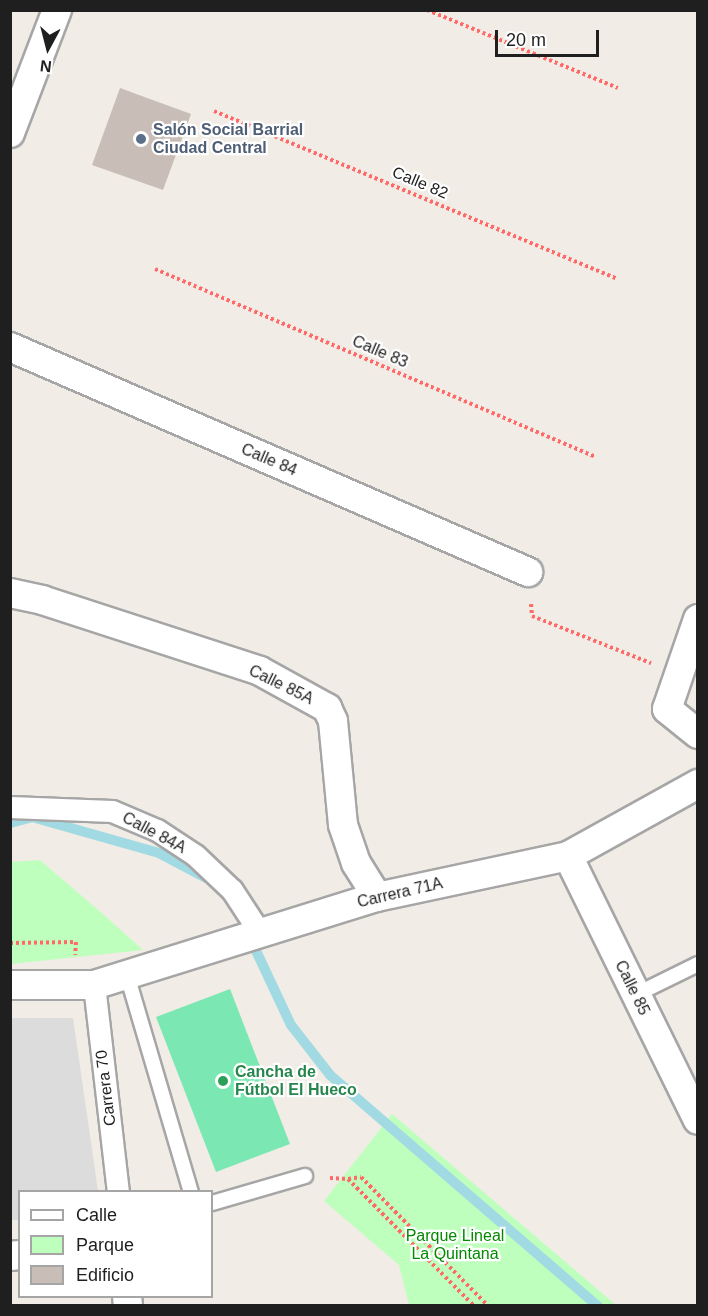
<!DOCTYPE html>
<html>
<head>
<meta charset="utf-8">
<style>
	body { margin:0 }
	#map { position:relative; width:708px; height:1316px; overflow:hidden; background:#f1ece5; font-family:Helvetica,sans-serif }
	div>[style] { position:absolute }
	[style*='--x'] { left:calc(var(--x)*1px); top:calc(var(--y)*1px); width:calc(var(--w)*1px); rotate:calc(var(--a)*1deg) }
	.residential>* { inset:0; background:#dddcdc }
	.park>* { inset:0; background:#bfffbe }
	.pitch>* { inset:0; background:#7be8b4 }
	.stream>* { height:10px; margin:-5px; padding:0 5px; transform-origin:5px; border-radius:5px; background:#a1dae3 }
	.building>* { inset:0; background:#c9bdb7 }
	.path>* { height:4px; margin-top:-2px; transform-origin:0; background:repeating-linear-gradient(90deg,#ff6968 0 3px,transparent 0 6px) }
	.roads { filter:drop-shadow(2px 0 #a6a6a6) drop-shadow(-2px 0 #a6a6a6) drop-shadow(0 2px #a6a6a6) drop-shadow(0 -2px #a6a6a6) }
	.service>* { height:14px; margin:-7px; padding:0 7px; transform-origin:7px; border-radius:7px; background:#fff }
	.pedestrian>* { height:21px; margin:-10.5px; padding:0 10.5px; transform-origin:10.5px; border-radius:10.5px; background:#fff }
	.minor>* { height:28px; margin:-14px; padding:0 14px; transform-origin:14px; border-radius:14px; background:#fff }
	.dots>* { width:16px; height:16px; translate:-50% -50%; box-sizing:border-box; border:3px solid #fff; border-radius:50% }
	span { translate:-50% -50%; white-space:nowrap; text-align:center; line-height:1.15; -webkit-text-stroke:4.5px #fff; paint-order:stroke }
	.service-label { font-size:16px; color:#4e5e75; font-weight:700 }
	.left { translate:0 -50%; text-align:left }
	.street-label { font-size:16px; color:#1f1f1f }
	.leisure-label { font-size:16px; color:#27864d; font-weight:700 }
	.park-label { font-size:16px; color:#028a00 }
	.frame { position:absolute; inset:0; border:12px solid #1f1f1f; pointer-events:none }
	.legend { position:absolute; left:18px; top:1190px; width:195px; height:108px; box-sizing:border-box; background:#fff; border:2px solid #a5a5a5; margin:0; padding:8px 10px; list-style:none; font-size:18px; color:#1f1f1f }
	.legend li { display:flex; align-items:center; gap:12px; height:30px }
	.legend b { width:30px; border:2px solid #a5a5a5 }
	.north { position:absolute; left:18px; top:18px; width:60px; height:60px; -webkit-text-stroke:4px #fff; paint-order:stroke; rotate:187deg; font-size:16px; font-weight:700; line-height:24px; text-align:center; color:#1f1f1f }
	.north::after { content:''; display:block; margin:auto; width:21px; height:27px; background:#1f1f1f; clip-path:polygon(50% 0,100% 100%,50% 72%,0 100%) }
	.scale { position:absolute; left:495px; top:30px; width:104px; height:27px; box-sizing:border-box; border:3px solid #1f1f1f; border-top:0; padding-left:8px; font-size:18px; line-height:21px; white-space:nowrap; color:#1f1f1f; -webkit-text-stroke:4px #fff; paint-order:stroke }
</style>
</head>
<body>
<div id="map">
	<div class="residential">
		<div style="clip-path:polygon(10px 1018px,73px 1018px,98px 1191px,20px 1192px,19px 1220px,10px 1220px)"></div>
	</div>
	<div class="park">
		<div style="clip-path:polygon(40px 860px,104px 915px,143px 950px,11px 964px,11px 862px)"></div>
		<div style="clip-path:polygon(392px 1114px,616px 1305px,409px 1305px,399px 1265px,324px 1201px)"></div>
	</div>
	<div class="pitch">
		<div style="clip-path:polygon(230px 989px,290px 1144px,216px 1172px,156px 1017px)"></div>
	</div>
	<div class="stream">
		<div style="--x:10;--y:823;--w:23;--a:-15"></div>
		<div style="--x:32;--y:817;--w:132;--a:15.8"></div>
		<div style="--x:159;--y:853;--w:53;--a:28"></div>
		<div style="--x:250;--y:938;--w:96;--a:64.8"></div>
		<div style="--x:291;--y:1025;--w:63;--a:52"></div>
		<div style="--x:330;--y:1075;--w:354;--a:40.8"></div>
	</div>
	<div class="building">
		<div style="clip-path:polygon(120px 88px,191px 114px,163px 190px,92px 165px)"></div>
	</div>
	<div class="path">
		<div style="--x:427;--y:10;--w:206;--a:22.2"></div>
		<div style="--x:214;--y:111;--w:435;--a:22.6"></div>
		<div style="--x:155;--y:269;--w:479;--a:23.1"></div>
		<div style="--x:531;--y:604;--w:12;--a:85"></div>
		<div style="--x:532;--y:616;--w:128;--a:21.6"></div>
		<div style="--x:10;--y:943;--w:66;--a:-0.9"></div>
		<div style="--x:76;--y:942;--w:13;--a:94"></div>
		<div style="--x:330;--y:1178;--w:18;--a:3"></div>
		<div style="--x:348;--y:1179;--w:179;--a:45.2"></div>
		<div style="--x:348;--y:1179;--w:13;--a:-9"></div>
		<div style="--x:361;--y:1177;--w:181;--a:45.4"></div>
	</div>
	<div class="roads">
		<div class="service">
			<div style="--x:127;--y:975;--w:226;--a:73.6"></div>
			<div style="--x:635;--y:995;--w:70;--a:-26.2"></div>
			<div style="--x:212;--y:1203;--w:97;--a:-16.2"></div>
		</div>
		<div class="pedestrian">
			<div style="--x:10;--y:807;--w:102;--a:2.2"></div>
			<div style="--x:112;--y:811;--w:49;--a:22.9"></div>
			<div style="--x:157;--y:830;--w:45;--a:33.3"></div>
			<div style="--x:195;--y:855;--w:51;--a:43.4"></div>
			<div style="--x:232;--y:890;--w:51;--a:56.9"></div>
			<div style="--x:94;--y:985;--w:208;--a:83.4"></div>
		</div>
		<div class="minor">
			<div style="--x:10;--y:133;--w:132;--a:-69.1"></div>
			<div style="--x:10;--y:347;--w:565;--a:23.48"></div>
			<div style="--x:10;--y:593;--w:33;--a:12"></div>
			<div style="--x:42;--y:600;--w:229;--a:18"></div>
			<div style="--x:260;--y:671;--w:77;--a:28.9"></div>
			<div style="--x:327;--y:708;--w:14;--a:65"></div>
			<div style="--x:333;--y:721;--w:104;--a:84.5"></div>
			<div style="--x:343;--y:825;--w:40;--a:71.1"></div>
			<div style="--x:356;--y:863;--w:40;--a:58"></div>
			<div style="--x:698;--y:619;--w:95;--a:109"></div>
			<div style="--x:667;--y:709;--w:40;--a:39"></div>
			<div style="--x:568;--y:856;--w:294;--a:63.8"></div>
			<div style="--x:10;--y:985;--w:84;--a:0"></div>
			<div style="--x:94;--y:985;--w:296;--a:-17.3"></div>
			<div style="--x:377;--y:897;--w:195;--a:-12.1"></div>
			<div style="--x:568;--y:856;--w:149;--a:-29"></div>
			<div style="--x:10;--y:1256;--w:10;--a:-6"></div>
			<div style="--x:127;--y:1296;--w:10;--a:84"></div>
		</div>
	</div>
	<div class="dots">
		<div style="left:141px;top:139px;background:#5c6f8a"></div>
		<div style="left:223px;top:1081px;background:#2e9e5b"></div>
	</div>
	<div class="service-label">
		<span class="left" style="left:153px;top:139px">Salón Social Barrial<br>Ciudad Central</span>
	</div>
	<div class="street-label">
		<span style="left:420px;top:183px;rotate:23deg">Calle 82</span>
		<span style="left:380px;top:352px;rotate:23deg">Calle 83</span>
		<span style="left:269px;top:460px;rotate:23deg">Calle 84</span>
		<span style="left:281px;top:685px;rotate:26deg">Calle 85A</span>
		<span style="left:154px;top:833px;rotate:28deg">Calle 84A</span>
		<span style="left:400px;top:893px;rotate:-13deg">Carrera 71A</span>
		<span style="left:632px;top:988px;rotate:64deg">Calle 85</span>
		<span style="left:106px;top:1088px;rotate:-97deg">Carrera 70</span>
	</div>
	<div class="leisure-label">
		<span class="left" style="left:235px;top:1081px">Cancha de<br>Fútbol El Hueco</span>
	</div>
	<div class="park-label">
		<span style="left:455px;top:1245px">Parque Lineal<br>La Quintana</span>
	</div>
	<div class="frame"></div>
	<ul class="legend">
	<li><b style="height:8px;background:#fff"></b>Calle</li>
	<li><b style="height:16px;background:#bfffbe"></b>Parque</li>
	<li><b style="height:16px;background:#c9bdb7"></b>Edificio</li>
	</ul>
	<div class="north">N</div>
	<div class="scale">20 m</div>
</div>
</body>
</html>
